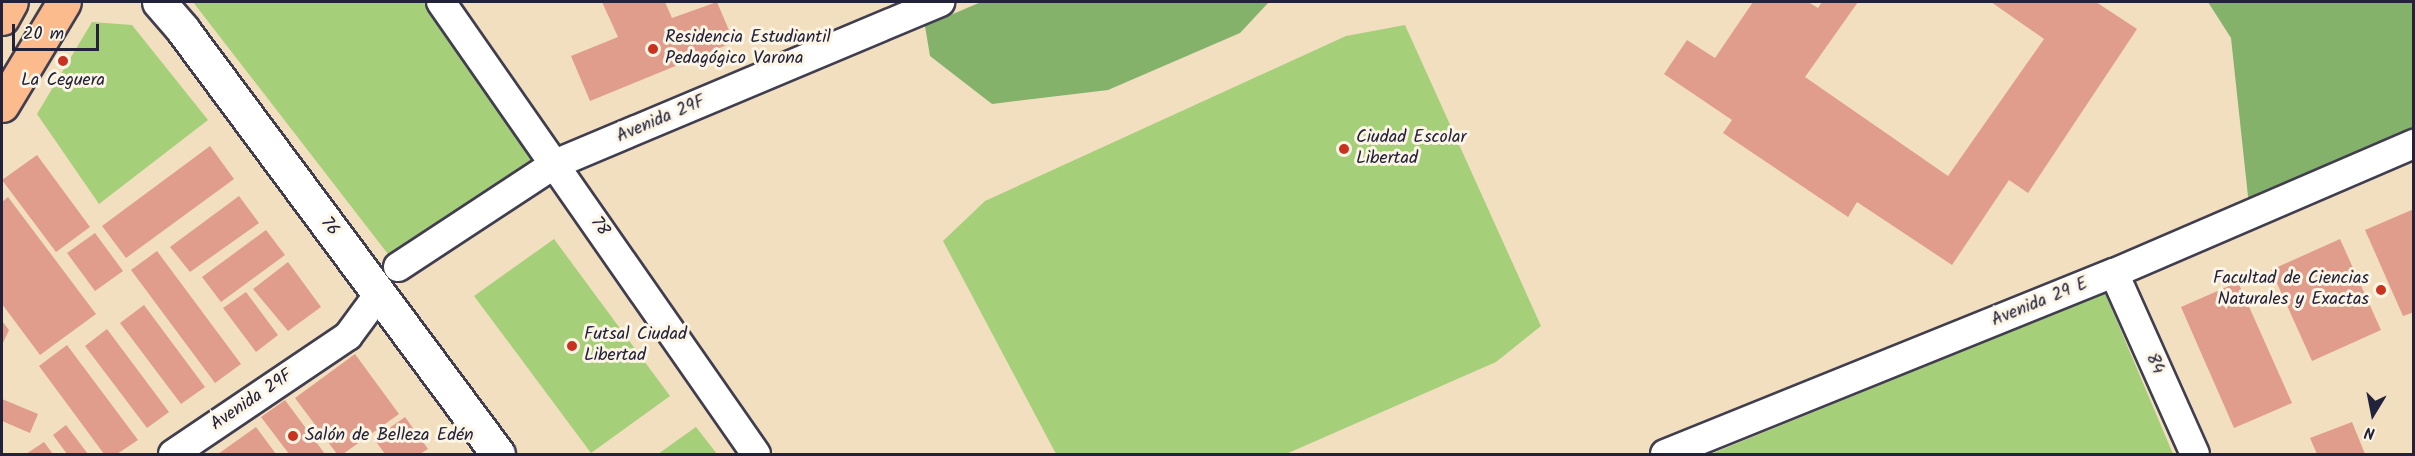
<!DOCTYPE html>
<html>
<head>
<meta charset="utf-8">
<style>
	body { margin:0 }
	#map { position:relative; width:2415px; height:456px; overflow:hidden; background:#f1dfc0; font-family:Kalam,sans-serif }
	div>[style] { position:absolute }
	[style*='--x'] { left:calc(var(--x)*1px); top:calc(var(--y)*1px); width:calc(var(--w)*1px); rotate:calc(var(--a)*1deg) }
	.green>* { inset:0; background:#a6cf7a }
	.forest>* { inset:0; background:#84b26a }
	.building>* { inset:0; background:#e19d8c }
	.roads { filter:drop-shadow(2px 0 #413e4f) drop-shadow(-2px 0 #413e4f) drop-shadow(0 2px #413e4f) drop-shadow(0 -2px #413e4f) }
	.minor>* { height:28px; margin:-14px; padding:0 14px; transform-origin:14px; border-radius:14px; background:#fff }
	.tertiary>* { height:33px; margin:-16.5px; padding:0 16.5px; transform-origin:16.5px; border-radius:16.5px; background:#fff }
	.primary>* { height:33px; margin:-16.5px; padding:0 16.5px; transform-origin:16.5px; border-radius:16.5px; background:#fbbb8d }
	.dots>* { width:16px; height:16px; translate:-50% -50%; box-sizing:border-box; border:3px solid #fcf5e5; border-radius:50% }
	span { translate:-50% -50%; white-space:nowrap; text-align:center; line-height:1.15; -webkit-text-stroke:6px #fcf5e5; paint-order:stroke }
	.poi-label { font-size:18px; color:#22223b }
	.left { translate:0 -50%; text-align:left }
	.right { translate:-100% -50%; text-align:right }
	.street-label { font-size:18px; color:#22223b }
	.frame { position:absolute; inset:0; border:3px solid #22223b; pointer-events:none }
	.north { position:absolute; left:2343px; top:384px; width:60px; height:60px; -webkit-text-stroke:4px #fcf5e5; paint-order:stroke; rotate:190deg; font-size:16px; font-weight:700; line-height:24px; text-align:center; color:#22223b }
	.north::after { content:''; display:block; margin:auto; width:21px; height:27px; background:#22223b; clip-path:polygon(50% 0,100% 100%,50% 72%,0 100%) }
	.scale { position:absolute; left:12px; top:24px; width:87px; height:27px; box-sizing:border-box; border:3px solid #22223b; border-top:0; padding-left:8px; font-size:18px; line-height:21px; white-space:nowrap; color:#22223b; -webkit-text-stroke:4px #fcf5e5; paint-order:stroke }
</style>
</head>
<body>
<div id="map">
	<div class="green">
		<div style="clip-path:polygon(193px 2px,441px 2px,555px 164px,398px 267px)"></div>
		<div style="clip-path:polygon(92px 22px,132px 25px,208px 120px,99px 204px,37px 114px)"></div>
		<div style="clip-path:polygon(1405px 25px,1541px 326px,1496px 362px,1286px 454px,1056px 454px,943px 241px,985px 201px,1346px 36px)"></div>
		<div style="clip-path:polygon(554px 239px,670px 396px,591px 453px,474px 296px)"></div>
		<div style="clip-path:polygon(2105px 293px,2173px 454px,1711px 454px)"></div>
		<div style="clip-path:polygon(696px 427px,717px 454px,658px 454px)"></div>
	</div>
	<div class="forest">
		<div style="clip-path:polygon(981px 2px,1269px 2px,1240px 33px,1108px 90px,992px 104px,930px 56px,925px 26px)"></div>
		<div style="clip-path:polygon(2208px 2px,2413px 2px,2413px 144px,2250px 215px,2231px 38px)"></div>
	</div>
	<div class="building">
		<div style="clip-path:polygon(602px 2px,665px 2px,672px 18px,717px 2px,734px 42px,590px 101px,571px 56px,618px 37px)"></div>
		<div style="clip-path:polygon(1753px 2px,1808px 2px,1818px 8px,1822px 2px,1858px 2px,1805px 77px,1948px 176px,2044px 39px,1991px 2px,2096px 2px,2137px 29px,2028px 193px,2009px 180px,1952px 265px,1857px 202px,1848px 217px,1723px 133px,1732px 120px,1664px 74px,1687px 40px,1715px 58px)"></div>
		<div style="clip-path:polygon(210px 146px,234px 179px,126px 258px,102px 226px)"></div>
		<div style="clip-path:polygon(37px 155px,90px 227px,56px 252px,2px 180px)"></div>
		<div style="clip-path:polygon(239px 196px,259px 223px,190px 272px,170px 247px)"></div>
		<div style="clip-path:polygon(8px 197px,96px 314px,40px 355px,2px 304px,2px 202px)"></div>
		<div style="clip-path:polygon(2414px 209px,2414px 312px,2403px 316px,2365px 230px)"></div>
		<div style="clip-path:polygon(266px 230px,285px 255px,221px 302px,202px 277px)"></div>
		<div style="clip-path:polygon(95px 233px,123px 271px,95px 291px,67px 253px)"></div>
		<div style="clip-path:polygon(2340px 239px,2381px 330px,2312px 361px,2271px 270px)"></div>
		<div style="clip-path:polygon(157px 251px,241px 364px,215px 383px,131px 270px)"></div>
		<div style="clip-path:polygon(288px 262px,321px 307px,288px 331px,253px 289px)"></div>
		<div style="clip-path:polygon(2238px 282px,2292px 403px,2234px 428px,2181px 307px)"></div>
		<div style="clip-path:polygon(246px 292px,278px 335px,256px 352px,223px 308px)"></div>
		<div style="clip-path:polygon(144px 305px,205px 387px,181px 404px,120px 323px)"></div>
		<div style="clip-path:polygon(2px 321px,9px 330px,2px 345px)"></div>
		<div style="clip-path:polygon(107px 329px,169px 412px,147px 428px,85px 346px)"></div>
		<div style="clip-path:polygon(67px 345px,138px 440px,117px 454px,104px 454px,39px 366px)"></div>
		<div style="clip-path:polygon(355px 354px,399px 414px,343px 454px,337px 454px,295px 398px)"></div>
		<div style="clip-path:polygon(2px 399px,38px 414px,30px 433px,2px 421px)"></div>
		<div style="clip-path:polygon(285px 400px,325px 454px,289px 454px,261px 417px)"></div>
		<div style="clip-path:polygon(405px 417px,428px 449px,420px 454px,385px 454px,374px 439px)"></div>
		<div style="clip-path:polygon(2352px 422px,2365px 454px,2317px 454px,2310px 438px)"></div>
		<div style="clip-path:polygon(66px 425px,88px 454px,67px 454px,53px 435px)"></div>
		<div style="clip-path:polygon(256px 427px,276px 454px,218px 454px)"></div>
		<div style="clip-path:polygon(44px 442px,53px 454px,26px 454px)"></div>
	</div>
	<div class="roads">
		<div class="minor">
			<div style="--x:441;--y:2;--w:551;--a:55.13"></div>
			<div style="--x:398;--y:267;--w:188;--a:-33.3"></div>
			<div style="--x:555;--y:164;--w:418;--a:-22.8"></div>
			<div style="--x:2114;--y:273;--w:198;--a:65.9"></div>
			<div style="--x:173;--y:454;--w:211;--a:-34"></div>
			<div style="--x:348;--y:336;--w:52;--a:-53.6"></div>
			<div style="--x:1665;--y:454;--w:484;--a:-22"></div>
			<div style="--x:2114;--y:273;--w:327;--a:-23.3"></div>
		</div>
		<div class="tertiary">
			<div style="--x:159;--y:2;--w:37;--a:49"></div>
			<div style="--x:183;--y:30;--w:528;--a:53.39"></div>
		</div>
		<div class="primary">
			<div style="--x:2;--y:18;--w:18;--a:-61"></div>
			<div style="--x:2;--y:105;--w:120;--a:-59"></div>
		</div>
	</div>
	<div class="dots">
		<div style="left:653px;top:49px;background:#c8321e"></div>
		<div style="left:63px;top:61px;background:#c8321e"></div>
		<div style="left:1344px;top:149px;background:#c8321e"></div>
		<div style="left:2381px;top:290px;background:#c8321e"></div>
		<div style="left:572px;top:346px;background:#c8321e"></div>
		<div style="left:293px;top:436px;background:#c8321e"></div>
	</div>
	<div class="poi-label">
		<span class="left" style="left:665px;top:49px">Residencia Estudiantil<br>Pedagógico Varona</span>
		<span style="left:63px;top:81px">La Ceguera</span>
		<span class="left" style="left:1356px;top:149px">Ciudad Escolar<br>Libertad</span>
		<span class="right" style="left:2369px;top:290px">Facultad de Ciencias<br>Naturales y Exactas</span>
		<span class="left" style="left:584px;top:346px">Futsal Ciudad<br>Libertad</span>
		<span class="left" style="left:305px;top:436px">Salón de Belleza Edén</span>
	</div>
	<div class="street-label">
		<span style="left:661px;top:120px;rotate:-23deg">Avenida 29F</span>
		<span style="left:329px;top:227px;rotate:53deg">76</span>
		<span style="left:599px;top:227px;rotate:55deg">78</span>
		<span style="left:2040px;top:303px;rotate:-22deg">Avenida 29 E</span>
		<span style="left:2154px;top:364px;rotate:66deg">84</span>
		<span style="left:252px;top:401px;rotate:-34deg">Avenida 29F</span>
	</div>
	<div class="frame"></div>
	<div class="north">N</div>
	<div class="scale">20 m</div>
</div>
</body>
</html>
